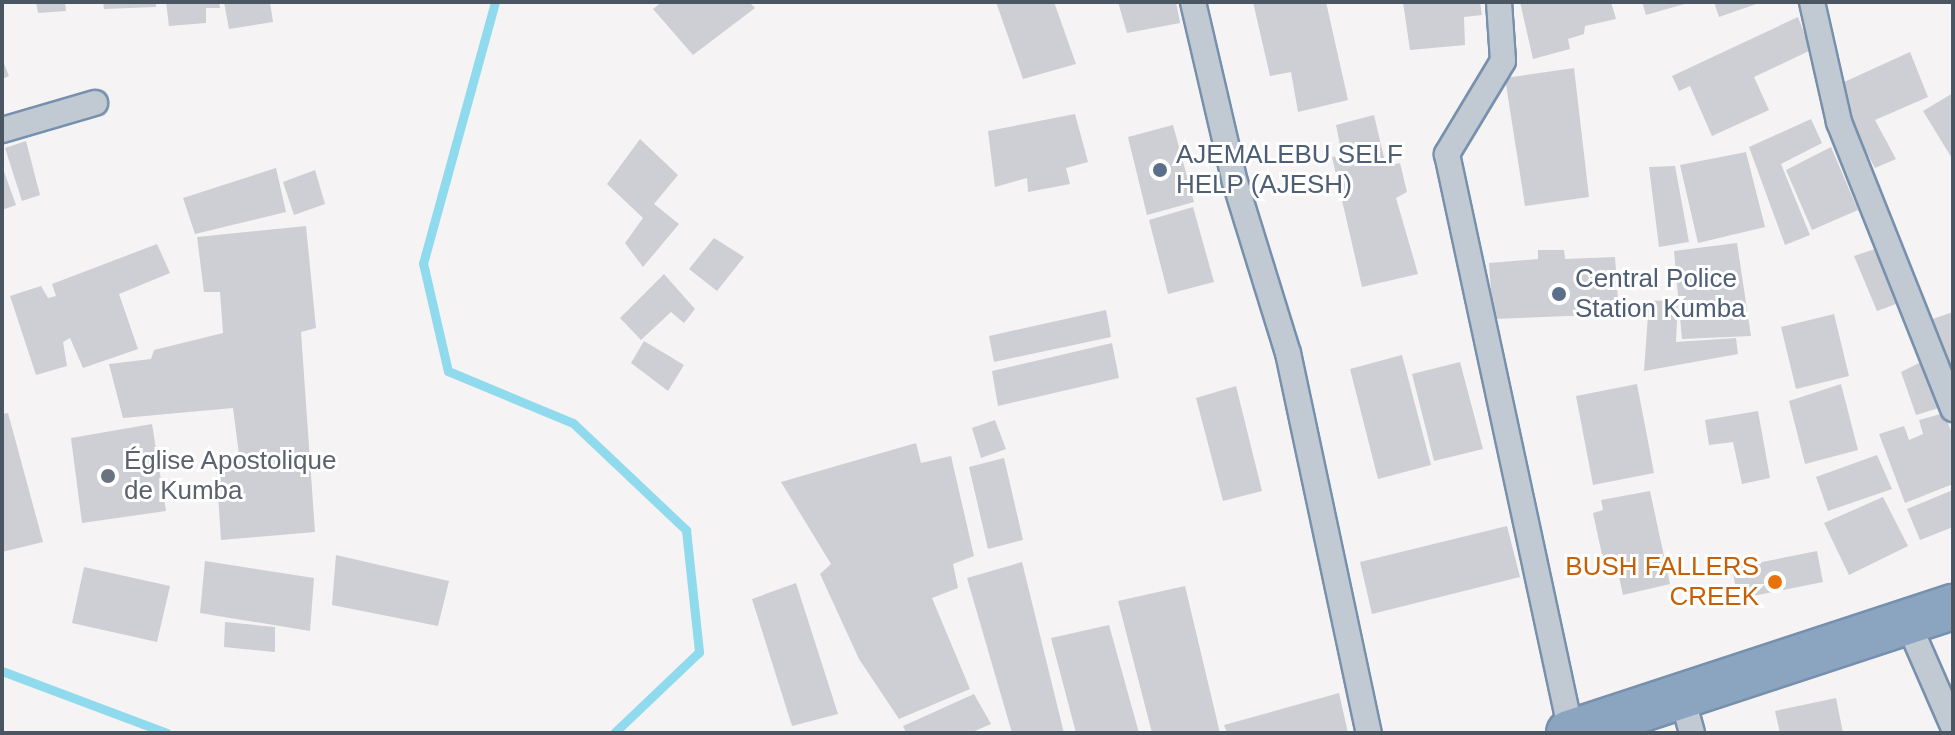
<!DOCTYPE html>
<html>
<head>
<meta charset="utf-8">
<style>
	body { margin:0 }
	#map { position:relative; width:1955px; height:735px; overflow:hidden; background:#f5f3f3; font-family:Helvetica,sans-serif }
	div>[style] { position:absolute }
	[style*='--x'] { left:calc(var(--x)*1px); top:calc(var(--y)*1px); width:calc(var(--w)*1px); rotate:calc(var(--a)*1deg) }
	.stream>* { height:9px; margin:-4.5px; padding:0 4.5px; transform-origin:4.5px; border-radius:4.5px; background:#90daee }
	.building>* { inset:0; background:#cdcfd5 }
	.roads { filter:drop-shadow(2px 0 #7690ad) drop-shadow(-2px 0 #7690ad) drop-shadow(0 2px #7690ad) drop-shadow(0 -2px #7690ad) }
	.street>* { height:24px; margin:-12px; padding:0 12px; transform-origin:12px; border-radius:12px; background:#c1cad2 }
	.highway>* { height:44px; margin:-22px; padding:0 22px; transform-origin:22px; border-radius:22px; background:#8ba5c1 }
	.dots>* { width:22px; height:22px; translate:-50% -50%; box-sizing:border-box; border:4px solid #fff; border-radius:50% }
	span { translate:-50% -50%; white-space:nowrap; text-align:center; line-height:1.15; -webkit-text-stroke:6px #fff; paint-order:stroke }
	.service-label { font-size:26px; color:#4e5e75 }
	.left { translate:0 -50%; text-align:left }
	.worship-label { font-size:26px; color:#5b616d }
	.food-label { font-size:26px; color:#c56008 }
	.right { translate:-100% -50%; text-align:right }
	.frame { position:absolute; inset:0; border:4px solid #4a5661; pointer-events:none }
</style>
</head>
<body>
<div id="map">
	<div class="stream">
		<div style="--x:495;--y:2;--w:271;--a:105.4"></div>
		<div style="--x:423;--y:263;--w:111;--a:77"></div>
		<div style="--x:448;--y:371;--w:135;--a:22.6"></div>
		<div style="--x:573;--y:423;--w:156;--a:43.4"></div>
		<div style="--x:686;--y:530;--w:123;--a:83.9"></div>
		<div style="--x:699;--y:652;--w:117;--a:136.4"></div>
		<div style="--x:2;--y:671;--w:176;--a:20.6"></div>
	</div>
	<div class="building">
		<div style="clip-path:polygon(36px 2px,65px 2px,66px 11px,38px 13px)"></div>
		<div style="clip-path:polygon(103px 2px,156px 2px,156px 7px,104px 9px)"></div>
		<div style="clip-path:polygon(166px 2px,219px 2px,220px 8px,206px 8px,206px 23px,169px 26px)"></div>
		<div style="clip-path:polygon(224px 2px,270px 2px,273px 22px,229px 29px)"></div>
		<div style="clip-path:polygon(662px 2px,749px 2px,755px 8px,693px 55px,653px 9px)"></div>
		<div style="clip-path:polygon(996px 2px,1054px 2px,1076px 64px,1023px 79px)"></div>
		<div style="clip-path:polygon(1118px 2px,1176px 2px,1180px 23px,1127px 33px)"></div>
		<div style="clip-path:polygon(1253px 2px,1326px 2px,1348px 100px,1298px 112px,1291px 72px,1270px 76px)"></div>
		<div style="clip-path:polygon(1403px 2px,1480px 2px,1482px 15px,1464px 17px,1465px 45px,1410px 50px)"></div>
		<div style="clip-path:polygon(1520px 2px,1611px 2px,1616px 19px,1585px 26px,1584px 34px,1568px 39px,1570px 49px,1533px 59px)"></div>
		<div style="clip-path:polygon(1642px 2px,1688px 2px,1688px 3px,1646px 15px)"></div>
		<div style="clip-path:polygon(1714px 2px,1762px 2px,1719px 17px)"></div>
		<div style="clip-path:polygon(1798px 17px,1811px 50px,1754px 77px,1769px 110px,1712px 136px,1690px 86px,1679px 91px,1672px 76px)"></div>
		<div style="clip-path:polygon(1910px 52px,1928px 97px,1875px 120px,1896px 159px,1875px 168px,1831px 88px)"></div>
		<div style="clip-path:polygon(2px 59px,9px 76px,2px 79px)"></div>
		<div style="clip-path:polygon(1574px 68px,1589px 197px,1525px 206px,1505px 78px)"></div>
		<div style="clip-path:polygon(1953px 93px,1953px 160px,1923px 111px)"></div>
		<div style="clip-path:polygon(1075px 114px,1088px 162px,1066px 168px,1070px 184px,1028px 192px,1027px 178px,995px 187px,988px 131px)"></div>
		<div style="clip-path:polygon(1374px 115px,1386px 166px,1400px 163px,1407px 192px,1396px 198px,1418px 274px,1362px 287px,1332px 157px,1342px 155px,1336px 125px)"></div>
		<div style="clip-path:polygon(1811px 119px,1822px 143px,1781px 164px,1810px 235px,1785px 245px,1749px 147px)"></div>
		<div style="clip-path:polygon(1173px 125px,1194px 202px,1147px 215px,1128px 137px)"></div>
		<div style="clip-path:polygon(640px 139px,678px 175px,654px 204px,679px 224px,643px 267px,625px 243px,643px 218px,607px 184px)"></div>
		<div style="clip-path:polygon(26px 141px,40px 195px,22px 201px,5px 148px)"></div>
		<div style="clip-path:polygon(1831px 147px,1858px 210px,1812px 230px,1786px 170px)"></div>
		<div style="clip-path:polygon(1746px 152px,1765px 227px,1698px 243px,1680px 165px)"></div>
		<div style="clip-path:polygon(2px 166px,16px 205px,2px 210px)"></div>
		<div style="clip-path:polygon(1675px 166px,1689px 242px,1659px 247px,1649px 167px)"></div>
		<div style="clip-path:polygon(276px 168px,286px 212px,195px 234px,183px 198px)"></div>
		<div style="clip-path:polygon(315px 170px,325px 204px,294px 215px,283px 182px)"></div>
		<div style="clip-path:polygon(1193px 207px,1214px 282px,1168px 294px,1149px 220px)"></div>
		<div style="clip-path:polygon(306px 226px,316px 328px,301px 332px,315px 532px,221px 540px,216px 464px,240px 462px,233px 408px,123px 418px,109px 364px,151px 359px,154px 350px,223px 333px,220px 292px,204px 292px,197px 237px)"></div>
		<div style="clip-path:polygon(714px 238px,744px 257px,717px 291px,689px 269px)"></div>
		<div style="clip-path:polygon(1737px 243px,1751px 336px,1682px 339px,1674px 251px)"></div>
		<div style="clip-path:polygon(157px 244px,170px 273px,119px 294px,138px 349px,83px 368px,70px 338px,63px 342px,67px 366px,36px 375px,10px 296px,41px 286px,48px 298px,56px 296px,52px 284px)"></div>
		<div style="clip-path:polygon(1881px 247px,1904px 301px,1877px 311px,1854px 256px)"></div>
		<div style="clip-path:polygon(1538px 250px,1564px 250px,1565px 259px,1615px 257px,1619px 314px,1493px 319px,1489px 263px,1538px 259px)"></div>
		<div style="clip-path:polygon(664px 274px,695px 309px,684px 323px,671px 312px,641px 340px,620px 318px)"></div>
		<div style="clip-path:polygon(1678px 300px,1676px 342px,1736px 338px,1738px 354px,1644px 371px,1649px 301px)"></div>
		<div style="clip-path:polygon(1106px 310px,1111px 337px,994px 362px,989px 336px)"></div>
		<div style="clip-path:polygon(1953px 312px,1953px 400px,1924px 322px)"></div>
		<div style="clip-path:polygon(1834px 314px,1849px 376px,1796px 389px,1781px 327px)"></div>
		<div style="clip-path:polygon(644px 341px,684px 365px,668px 391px,631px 363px)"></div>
		<div style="clip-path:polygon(1112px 343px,1119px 378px,998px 406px,992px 371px)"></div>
		<div style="clip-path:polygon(1402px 355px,1431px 465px,1378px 479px,1350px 369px)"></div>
		<div style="clip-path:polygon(1923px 361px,1939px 408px,1916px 415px,1901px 372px)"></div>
		<div style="clip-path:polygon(1460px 362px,1483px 449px,1434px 461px,1412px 374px)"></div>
		<div style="clip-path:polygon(1637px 384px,1654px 473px,1593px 485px,1576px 396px)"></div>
		<div style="clip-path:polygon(1841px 384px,1858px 450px,1805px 464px,1789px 401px)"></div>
		<div style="clip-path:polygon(1236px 386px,1262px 491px,1223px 501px,1196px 398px)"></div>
		<div style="clip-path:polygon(1758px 411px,1770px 478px,1742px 484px,1733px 442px,1709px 445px,1705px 420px)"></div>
		<div style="clip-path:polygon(8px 413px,43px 542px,2px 552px,2px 414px)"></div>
		<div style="clip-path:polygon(1944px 413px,1953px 436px,1953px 484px,1905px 503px,1879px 434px,1904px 426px,1909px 440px,1923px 434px,1919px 420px)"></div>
		<div style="clip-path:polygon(995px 420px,1006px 449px,981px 458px,972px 428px)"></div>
		<div style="clip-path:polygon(152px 424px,166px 511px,82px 523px,71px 438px)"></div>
		<div style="clip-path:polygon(916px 443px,921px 463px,951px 456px,974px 556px,953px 564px,958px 588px,932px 598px,970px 689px,899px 719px,859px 659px,820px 574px,831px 564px,781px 482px)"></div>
		<div style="clip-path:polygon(1877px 455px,1892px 489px,1828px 511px,1816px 477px)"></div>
		<div style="clip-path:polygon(1004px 458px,1023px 540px,988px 549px,969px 467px)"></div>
		<div style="clip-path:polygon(1953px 490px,1953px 527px,1920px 540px,1907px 509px)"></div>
		<div style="clip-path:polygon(1650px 491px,1670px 584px,1623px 595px,1615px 559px,1604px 564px,1593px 513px,1603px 510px,1601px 500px)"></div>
		<div style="clip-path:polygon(1883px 497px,1908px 546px,1849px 575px,1824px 523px)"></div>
		<div style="clip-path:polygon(1507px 526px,1520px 577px,1372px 614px,1360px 562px)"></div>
		<div style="clip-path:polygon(1817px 551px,1823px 582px,1738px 599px,1732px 568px)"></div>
		<div style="clip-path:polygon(336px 555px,449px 581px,438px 626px,332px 605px)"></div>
		<div style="clip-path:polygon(205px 561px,314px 578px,310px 631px,200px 613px)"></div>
		<div style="clip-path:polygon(1022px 562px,1064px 733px,1012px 733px,967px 578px)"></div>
		<div style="clip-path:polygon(84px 567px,170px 586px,157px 642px,72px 623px)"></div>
		<div style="clip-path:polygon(796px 583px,838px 714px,792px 726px,752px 599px)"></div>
		<div style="clip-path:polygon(1185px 586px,1220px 733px,1152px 733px,1118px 601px)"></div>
		<div style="clip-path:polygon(225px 622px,275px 627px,275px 652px,224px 647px)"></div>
		<div style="clip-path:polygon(1109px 625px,1139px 733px,1076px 733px,1051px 638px)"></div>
		<div style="clip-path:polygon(1339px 693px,1348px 733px,1227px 733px,1224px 725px)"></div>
		<div style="clip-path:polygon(974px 694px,991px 724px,970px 733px,906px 733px,903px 726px)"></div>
		<div style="clip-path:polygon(1836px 698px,1843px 733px,1780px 733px,1775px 711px)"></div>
	</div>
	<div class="roads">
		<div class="street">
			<div style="--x:1193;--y:2;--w:185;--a:76.9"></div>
			<div style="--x:1235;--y:182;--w:179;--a:72.8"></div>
			<div style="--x:1288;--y:353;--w:389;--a:78"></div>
			<div style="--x:1499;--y:2;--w:59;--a:86.1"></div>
			<div style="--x:1503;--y:61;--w:109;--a:121.1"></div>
			<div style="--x:1447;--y:154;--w:591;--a:77.89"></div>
			<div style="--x:1812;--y:2;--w:123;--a:77.3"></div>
			<div style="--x:1839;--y:122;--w:309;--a:68.3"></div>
			<div style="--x:2;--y:130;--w:97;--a:-16.2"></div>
			<div style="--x:1908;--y:623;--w:112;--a:66.4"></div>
			<div style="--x:1681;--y:693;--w:41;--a:74.6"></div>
		</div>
		<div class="highway">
			<div style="--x:1569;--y:733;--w:404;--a:-18.2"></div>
		</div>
	</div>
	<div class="dots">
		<div style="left:1160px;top:170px;background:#5c6f8a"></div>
		<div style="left:1559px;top:294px;background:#5c6f8a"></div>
		<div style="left:108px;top:476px;background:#6b7280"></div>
		<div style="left:1775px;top:582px;background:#e8710a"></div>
	</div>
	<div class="service-label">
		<span class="left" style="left:1176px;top:170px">AJEMALEBU SELF<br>HELP (AJESH)</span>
		<span class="left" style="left:1575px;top:294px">Central Police<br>Station Kumba</span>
	</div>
	<div class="worship-label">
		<span class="left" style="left:124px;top:476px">Église Apostolique<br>de Kumba</span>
	</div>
	<div class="food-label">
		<span class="right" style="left:1759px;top:582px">BUSH FALLERS<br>CREEK</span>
	</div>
	<div class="frame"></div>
</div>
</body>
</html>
